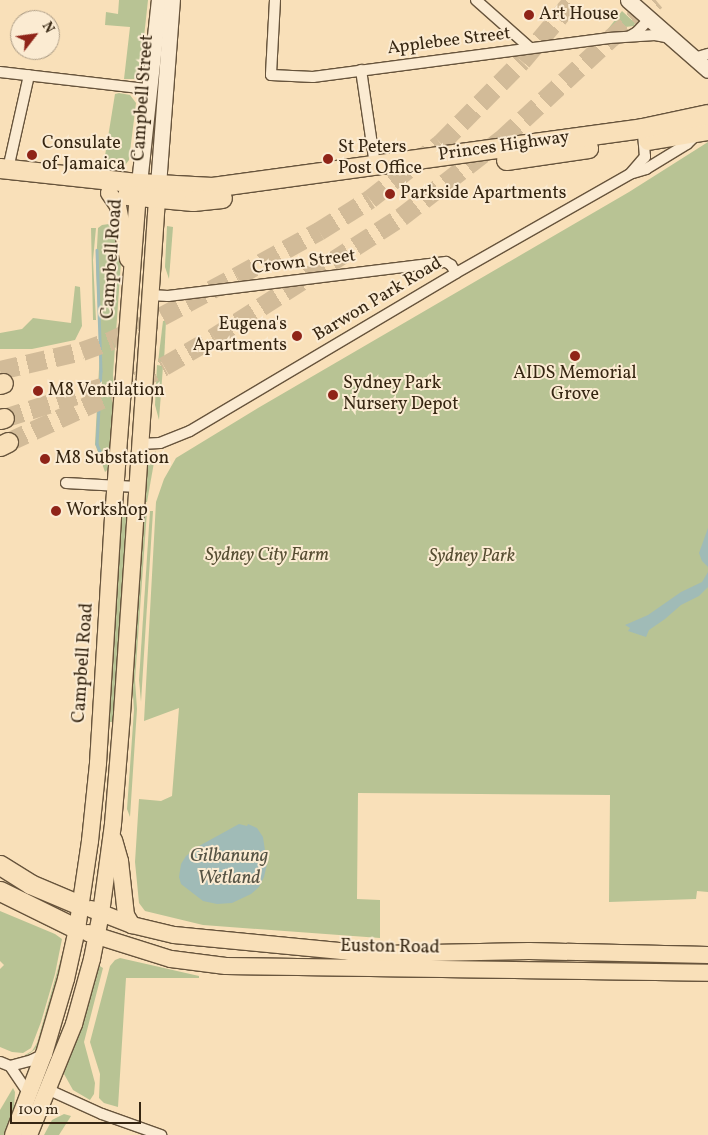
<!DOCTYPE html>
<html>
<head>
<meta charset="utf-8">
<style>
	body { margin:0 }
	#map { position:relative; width:708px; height:1135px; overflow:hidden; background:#f9e0b9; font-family:Vollkorn,serif }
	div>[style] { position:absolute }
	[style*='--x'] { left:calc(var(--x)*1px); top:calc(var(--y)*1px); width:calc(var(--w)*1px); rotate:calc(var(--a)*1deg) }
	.green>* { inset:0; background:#b8c394 }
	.water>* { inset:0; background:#a0bbb7 }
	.stream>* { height:2.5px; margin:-1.25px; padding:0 1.25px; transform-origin:1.25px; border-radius:1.25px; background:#a0bbb7 }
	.highway-tunnel>* { height:19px; margin-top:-9.5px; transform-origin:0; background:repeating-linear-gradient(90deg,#d2bb98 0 19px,transparent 0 28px) }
	.roads { filter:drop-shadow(1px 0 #67543c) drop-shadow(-1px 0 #67543c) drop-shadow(0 1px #67543c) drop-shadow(0 -1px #67543c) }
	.street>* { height:10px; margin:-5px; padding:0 5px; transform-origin:5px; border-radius:5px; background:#fbebd2 }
	.secondary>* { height:15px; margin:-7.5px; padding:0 7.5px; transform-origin:7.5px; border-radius:7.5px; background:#fbebd2 }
	.primary>* { height:16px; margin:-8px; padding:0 8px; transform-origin:8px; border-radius:8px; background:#f9e0b9 }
	.highway>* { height:19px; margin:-9.5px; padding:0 9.5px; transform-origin:9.5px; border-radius:9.5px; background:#f9e0b9 }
	.dots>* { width:14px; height:14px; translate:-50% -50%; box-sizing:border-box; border:2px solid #fbebd2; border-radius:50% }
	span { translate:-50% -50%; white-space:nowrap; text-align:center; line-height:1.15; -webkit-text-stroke:4px #fbebd2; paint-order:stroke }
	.poi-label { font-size:18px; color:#362612 }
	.left { translate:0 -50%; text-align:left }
	.right { translate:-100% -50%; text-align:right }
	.street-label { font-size:18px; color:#362612 }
	.park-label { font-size:18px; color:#564d32; font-style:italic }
	.water-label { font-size:19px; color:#565344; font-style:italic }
	.north { position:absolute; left:10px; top:10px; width:50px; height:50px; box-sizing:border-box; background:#fbebd2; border:1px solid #ac9c85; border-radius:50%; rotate:60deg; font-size:14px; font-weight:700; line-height:20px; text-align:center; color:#362612 }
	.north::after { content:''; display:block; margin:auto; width:18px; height:22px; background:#8f2418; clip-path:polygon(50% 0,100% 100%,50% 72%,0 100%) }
	.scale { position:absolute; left:10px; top:1102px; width:131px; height:22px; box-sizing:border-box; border:2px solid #362612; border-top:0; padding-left:6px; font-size:15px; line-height:18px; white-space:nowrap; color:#362612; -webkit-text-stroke:4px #fbebd2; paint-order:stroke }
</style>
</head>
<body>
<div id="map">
	<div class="green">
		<div style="clip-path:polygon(119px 0,148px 0,140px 74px,134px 79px,124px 79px,130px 27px,105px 25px,106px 12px,118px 14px)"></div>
		<div style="clip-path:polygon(622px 11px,635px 23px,634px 26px,608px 29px)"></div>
		<div style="clip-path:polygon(119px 93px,130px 95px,136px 103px,129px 160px,123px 168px,107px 170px,103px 168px,115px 94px)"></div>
		<div style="clip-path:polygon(708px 142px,708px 892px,697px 891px,696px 899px,609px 902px,610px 795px,358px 793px,357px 899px,380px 900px,380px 938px,203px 925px,145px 911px,139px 903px,135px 862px,139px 799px,161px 801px,172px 796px,179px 708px,144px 721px,156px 502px,164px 479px,176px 458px,258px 408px,629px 192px)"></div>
		<div style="clip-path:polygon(116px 223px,121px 262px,113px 375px,115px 404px,110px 467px,105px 472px,95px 444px,100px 350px,96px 266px,98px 228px,102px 225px)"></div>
		<div style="clip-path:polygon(167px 226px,173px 227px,169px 279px,165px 267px)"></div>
		<div style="clip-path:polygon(91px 228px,96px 228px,93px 260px,96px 320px,93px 320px)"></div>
		<div style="clip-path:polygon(75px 286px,80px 287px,82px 326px,75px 340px,32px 349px,0 349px,0 333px,22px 329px,33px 318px,71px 323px)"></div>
		<div style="clip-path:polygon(163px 321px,166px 321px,164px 362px,158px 362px)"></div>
		<div style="clip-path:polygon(157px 365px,163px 366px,159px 420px,155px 405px)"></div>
		<div style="clip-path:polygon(156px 451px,147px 502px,144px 502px,146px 461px)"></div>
		<div style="clip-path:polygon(121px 508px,128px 508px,117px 702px,113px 722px,107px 722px)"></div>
		<div style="clip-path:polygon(143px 511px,147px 511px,135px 680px,137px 709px,130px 817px,127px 809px,134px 710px,132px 680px)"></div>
		<div style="clip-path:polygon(150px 511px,153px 511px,141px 702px,139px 680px)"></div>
		<div style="clip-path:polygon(0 911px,55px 934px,62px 939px,55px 974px,41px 1022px,31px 1048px,23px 1053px,12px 1052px,0 1047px,0 969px,4px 965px,0 961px)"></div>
		<div style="clip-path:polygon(62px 954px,66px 954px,38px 1047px,25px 1057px,25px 1055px,32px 1051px,37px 1043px)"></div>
		<div style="clip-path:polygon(120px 958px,199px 976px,199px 978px,126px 978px,118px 1107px,104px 1103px,99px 1098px,100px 1074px,90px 1042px,110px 966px,115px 960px)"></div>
		<div style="clip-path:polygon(98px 965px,103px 968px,84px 1042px,95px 1083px,94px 1094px,90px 1100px,73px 1090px,64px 1074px,65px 1062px)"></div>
		<div style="clip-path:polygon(13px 1088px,15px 1092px,14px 1108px,4px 1135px,0 1135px,0 1110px)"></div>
		<div style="clip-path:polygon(64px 1114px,71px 1116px,59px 1135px,44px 1135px,52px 1120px)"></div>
	</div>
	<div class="water">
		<div style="clip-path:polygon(708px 528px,708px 567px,702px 561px,699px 553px)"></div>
		<div style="clip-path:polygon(708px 572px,708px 587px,699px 596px,681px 605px,665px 619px,649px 630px,646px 637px,628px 631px,630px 628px,625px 625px,648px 615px,681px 592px,702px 582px)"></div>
		<div style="clip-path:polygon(239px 824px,247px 826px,248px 824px,257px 828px,263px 837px,267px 864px,264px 877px,259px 887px,251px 894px,232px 903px,217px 904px,203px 901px,181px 884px,179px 877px,181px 864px,186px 856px,199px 846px)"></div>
	</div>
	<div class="stream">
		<div style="--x:97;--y:250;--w:121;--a:88.1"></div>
		<div style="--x:101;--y:371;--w:73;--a:93.1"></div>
		<div style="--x:97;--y:444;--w:16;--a:68"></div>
	</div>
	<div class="highway-tunnel">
		<div style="--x:0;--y:370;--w:84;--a:-13"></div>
		<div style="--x:82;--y:351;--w:32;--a:-20"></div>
		<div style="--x:112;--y:340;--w:55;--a:-25.6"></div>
		<div style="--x:162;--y:316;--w:85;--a:-28.1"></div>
		<div style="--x:237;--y:276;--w:94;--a:-28.8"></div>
		<div style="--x:319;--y:231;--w:60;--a:-32.1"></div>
		<div style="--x:370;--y:199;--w:90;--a:-38.3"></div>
		<div style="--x:441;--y:143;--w:115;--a:-45.4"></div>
		<div style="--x:522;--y:61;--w:80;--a:-50.1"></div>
		<div style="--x:4;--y:418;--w:103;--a:-17.6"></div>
		<div style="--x:8;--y:442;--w:115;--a:-24.6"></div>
		<div style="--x:113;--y:394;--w:58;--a:-28.8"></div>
		<div style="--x:164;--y:366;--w:58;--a:-30.1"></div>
		<div style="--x:214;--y:337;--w:222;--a:-32.7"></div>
		<div style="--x:401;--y:217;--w:129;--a:-37.8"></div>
		<div style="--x:503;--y:138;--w:147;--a:-42.8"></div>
		<div style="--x:611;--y:38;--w:59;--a:-40.2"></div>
	</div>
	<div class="roads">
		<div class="street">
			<div style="--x:275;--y:0;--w:75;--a:93.1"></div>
			<div style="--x:271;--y:75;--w:42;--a:2.7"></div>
			<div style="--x:313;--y:77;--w:299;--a:-7.5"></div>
			<div style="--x:609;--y:38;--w:46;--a:-3.7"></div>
			<div style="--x:655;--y:35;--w:15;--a:11"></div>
			<div style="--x:476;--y:0;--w:72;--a:41.6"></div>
			<div style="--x:630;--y:36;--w:8;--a:-30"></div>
			<div style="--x:637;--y:32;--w:18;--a:-47"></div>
			<div style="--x:694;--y:58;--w:15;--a:-16"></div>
			<div style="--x:361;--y:70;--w:96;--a:81.6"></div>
			<div style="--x:0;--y:72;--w:149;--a:6.6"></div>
			<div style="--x:8;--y:169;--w:96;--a:-77.4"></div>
			<div style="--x:633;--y:173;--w:14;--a:-17"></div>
			<div style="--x:646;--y:169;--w:48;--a:-31.4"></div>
			<div style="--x:687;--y:144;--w:14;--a:-45"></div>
			<div style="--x:150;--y:295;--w:18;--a:3"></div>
			<div style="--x:168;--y:296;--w:280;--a:-7"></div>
			<div style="--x:446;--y:262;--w:6;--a:31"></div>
			<div style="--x:451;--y:265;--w:9;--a:58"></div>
			<div style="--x:140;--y:444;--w:20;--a:-3"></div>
			<div style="--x:160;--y:443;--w:32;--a:-22"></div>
			<div style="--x:190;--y:431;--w:309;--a:-30.7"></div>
			<div style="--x:456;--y:273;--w:200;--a:-29.6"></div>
			<div style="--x:630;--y:174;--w:23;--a:-49"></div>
			<div style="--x:645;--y:157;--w:21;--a:-95"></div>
			<div style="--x:66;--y:483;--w:71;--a:3.2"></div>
			<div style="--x:0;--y:1062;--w:11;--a:22"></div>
			<div style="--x:10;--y:1066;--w:29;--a:56"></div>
			<div style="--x:26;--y:1090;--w:7;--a:74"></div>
			<div style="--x:10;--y:1066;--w:23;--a:-15"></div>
			<div style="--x:32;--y:1060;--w:13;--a:-27"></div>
			<div style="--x:49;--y:1090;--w:58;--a:24.4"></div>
			<div style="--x:102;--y:1114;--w:63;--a:19.6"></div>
		</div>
		<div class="secondary">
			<div style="--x:628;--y:0;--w:106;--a:41.2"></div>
			<div style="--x:139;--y:183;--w:184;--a:-83.8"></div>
			<div style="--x:158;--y:185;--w:186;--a:-85.7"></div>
		</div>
		<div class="primary">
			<div style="--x:109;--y:193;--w:16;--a:55"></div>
			<div style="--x:118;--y:206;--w:54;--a:79.3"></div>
			<div style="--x:114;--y:840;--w:22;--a:74"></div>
			<div style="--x:120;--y:861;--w:54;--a:83.7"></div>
			<div style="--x:126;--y:915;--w:12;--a:59"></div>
			<div style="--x:91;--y:909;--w:44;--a:21.3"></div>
			<div style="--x:132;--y:925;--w:43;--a:13.4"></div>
			<div style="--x:174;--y:935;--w:176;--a:5.5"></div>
			<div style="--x:349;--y:952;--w:33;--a:3"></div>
			<div style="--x:382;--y:954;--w:147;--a:-1.2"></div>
			<div style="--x:529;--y:951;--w:179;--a:1.3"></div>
			<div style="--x:88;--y:933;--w:87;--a:17.4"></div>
			<div style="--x:171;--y:959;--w:55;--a:7.3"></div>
			<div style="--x:226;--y:966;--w:482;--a:0.8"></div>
			<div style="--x:13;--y:1135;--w:87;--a:-69.1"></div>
			<div style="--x:44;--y:1054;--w:78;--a:-73.7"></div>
			<div style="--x:66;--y:979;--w:51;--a:-77.6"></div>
			<div style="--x:77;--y:929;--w:89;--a:-81.6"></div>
			<div style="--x:90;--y:841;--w:78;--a:-84.1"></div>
			<div style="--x:98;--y:763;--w:258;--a:-86.5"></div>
			<div style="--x:114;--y:505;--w:323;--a:-85.6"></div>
			<div style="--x:29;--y:1135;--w:120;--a:-67.9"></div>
			<div style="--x:74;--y:1024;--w:67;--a:-74.5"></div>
			<div style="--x:92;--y:959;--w:47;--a:-78.9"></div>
			<div style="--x:101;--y:913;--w:90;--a:-82.3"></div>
			<div style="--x:113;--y:824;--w:110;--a:-85.3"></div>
			<div style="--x:122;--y:714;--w:530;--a:-86.11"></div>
		</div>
		<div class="highway">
			<div style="--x:648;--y:140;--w:61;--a:-9.5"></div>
			<div style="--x:506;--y:160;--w:83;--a:-8.3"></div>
			<div style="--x:0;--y:168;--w:140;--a:6.2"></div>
			<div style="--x:139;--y:183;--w:73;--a:3.1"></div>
			<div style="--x:212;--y:187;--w:434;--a:-7.8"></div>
			<div style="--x:642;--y:128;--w:67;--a:-12"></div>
			<div style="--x:127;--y:195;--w:66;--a:5.2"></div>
			<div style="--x:193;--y:201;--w:29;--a:-6"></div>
			<div style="--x:0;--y:384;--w:3;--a:-18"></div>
			<div style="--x:0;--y:419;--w:4;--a:-14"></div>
			<div style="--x:0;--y:446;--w:9;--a:-27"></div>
			<div style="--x:0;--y:865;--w:36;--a:32"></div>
			<div style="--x:30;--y:884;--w:54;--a:22.8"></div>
			<div style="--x:0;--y:891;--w:86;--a:26.3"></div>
		</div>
	</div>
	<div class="dots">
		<div style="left:529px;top:15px;background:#8f2418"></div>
		<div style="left:32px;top:155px;background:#8f2418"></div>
		<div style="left:328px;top:159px;background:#8f2418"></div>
		<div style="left:390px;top:194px;background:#8f2418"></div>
		<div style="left:297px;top:336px;background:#8f2418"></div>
		<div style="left:575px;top:356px;background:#8f2418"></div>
		<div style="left:38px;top:391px;background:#8f2418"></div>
		<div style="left:333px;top:395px;background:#8f2418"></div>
		<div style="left:45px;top:459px;background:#8f2418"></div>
		<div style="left:56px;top:511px;background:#8f2418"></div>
	</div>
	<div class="poi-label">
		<span class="left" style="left:539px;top:15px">Art House</span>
		<span class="left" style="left:42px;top:155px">Consulate<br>of Jamaica</span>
		<span class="left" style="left:338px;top:159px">St Peters<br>Post Office</span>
		<span class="left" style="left:400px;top:194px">Parkside Apartments</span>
		<span class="right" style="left:287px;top:336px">Eugena's<br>Apartments</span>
		<span style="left:575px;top:385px">AIDS Memorial<br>Grove</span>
		<span class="left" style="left:343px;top:395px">Sydney Park<br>Nursery Depot</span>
		<span class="left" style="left:48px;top:391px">M8 Ventilation</span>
		<span class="left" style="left:55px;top:459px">M8 Substation</span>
		<span class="left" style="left:66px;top:511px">Workshop</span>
	</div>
	<div class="street-label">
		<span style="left:449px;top:42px;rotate:-7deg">Applebee Street</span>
		<span style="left:144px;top:98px;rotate:-86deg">Campbell Street</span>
		<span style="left:504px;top:147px;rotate:-8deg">Princes Highway</span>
		<span style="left:113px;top:259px;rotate:-86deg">Campbell Road</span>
		<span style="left:304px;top:263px;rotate:-7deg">Crown Street</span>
		<span style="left:378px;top:300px;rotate:-31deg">Barwon Park Road</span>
		<span style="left:84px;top:663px;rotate:-86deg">Campbell Road</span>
		<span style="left:390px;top:948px;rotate:1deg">Euston Road</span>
	</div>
	<div class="park-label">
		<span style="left:267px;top:556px">Sydney City Farm</span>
		<span style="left:472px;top:557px">Sydney Park</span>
	</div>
	<div class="water-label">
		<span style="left:229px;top:868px">Gilbanung<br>Wetland</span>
	</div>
	<div class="north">N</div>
	<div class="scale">100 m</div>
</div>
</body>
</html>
